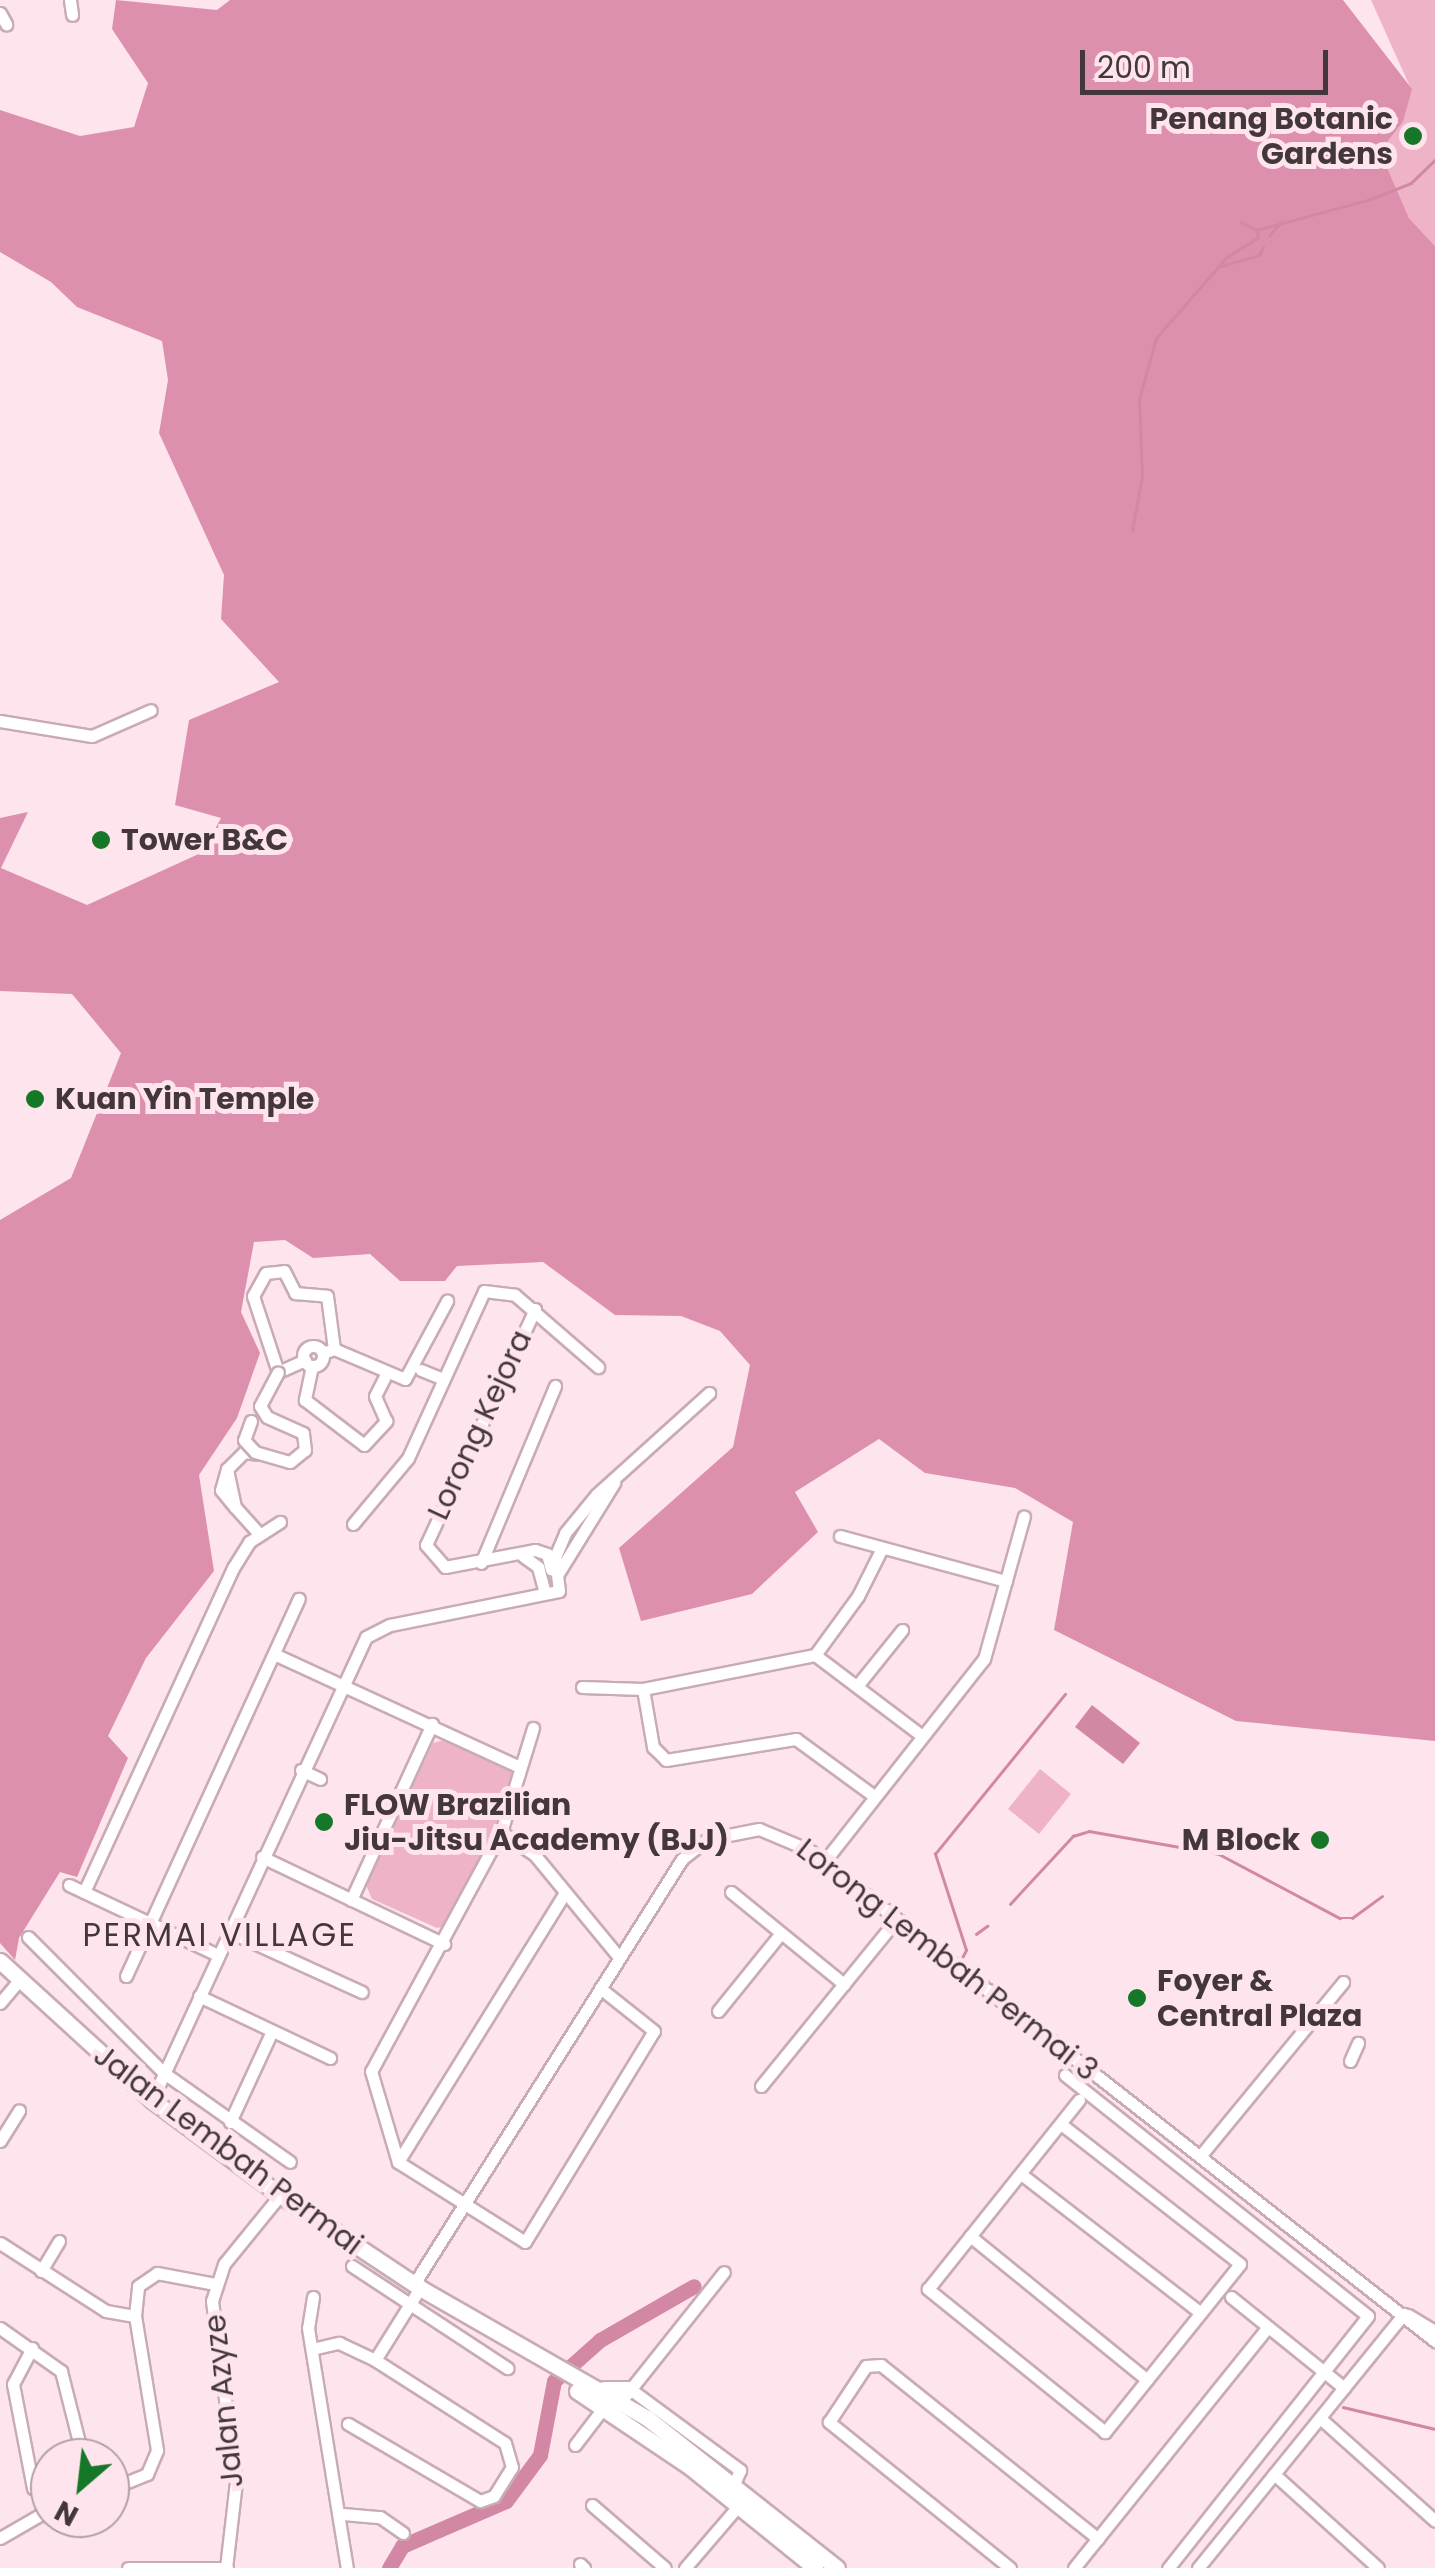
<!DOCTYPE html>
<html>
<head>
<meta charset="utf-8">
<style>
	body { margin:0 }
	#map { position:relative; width:1435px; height:2568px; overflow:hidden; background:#fee5ed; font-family:Poppins,sans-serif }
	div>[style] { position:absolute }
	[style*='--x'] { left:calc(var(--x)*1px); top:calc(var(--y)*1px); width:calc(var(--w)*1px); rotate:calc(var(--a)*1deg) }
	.green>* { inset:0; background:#efb3c8 }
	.forest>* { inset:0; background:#dc90ad }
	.water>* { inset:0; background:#d288a4 }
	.stream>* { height:2.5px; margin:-1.25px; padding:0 1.25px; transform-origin:1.25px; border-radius:1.25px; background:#d288a4 }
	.river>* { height:15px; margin:-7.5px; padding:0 7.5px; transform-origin:7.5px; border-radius:7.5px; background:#d288a4 }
	.roads { filter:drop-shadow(2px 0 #c9abb5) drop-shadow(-2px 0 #c9abb5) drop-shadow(0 2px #c9abb5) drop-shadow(0 -2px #c9abb5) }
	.minor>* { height:11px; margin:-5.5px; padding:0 5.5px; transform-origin:5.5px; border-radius:5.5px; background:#fff }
	.minor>.ring { margin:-5.5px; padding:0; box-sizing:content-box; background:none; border:11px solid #fff; border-radius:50% }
	.major>* { height:15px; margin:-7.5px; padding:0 7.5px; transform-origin:7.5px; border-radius:7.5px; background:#fff }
	.bridges { filter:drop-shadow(2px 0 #c9abb5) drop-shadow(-2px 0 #c9abb5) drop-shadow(0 2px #c9abb5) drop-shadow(0 -2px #c9abb5) }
	.minor-bridge>* { height:11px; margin:-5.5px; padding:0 5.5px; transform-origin:5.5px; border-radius:5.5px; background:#fff }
	.dots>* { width:28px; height:28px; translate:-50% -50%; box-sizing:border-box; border:5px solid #fee5ed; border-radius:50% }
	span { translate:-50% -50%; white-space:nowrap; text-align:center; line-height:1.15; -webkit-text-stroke:10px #fee5ed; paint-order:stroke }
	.poi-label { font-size:30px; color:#43373b; font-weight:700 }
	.right { translate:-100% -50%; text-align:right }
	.left { translate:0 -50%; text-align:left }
	.street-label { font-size:30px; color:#43373b }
	.neighbourhood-label { font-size:32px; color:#43373b; letter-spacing:2.5px }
	.north { position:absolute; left:30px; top:2438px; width:100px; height:100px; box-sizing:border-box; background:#fee5ed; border:2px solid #b39fa6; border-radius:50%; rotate:208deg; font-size:28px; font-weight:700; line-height:40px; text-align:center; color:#43373b }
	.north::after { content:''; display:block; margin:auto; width:35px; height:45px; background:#167728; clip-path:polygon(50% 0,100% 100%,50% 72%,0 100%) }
	.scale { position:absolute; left:1080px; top:50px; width:248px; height:45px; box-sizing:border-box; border:5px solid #43373b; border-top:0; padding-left:12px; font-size:30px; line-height:35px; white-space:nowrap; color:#43373b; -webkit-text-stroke:8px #fee5ed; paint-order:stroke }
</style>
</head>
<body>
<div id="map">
	<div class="green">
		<div style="clip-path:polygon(1371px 0,1435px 0,1435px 246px,1409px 218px,1380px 151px,1403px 122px,1411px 89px)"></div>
		<div style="clip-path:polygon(444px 1740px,512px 1771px,515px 1781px,449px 1925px,437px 1928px,372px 1899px,366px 1885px,433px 1743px)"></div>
		<div style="clip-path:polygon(1040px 1769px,1071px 1794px,1039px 1834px,1008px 1809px)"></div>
	</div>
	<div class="forest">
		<div style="clip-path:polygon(116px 0,217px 10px,230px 0,1343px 0,1412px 89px,1403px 122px,1380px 151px,1409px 218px,1435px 246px,1435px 1741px,1236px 1721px,1054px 1630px,1073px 1522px,1015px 1488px,925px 1473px,879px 1439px,795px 1492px,818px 1532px,752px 1594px,641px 1621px,619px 1548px,733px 1447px,750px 1365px,720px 1331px,681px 1316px,615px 1315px,543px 1262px,457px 1266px,445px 1281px,400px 1281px,370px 1254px,313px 1258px,285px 1240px,254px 1242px,241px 1312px,260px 1353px,237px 1418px,199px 1475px,214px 1571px,146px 1658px,108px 1736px,128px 1758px,77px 1877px,60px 1872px,19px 1938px,15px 1960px,0 1943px,0 1220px,71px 1178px,121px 1053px,72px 994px,0 991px,0 818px,28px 812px,1px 868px,87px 905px,203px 852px,221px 818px,175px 805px,189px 720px,279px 682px,221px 619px,224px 575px,159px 433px,168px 380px,162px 341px,77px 307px,51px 282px,0 252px,0 110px,80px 136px,134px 127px,148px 83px,112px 29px)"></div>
	</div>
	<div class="water">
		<div style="clip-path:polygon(1092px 1705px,1140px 1743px,1123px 1764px,1075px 1727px)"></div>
	</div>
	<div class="stream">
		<div style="--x:1241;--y:222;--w:18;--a:27"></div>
		<div style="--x:1269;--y:236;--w:18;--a:-49"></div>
		<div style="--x:1221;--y:266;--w:40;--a:-16"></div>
		<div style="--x:1259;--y:255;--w:9;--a:-63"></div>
		<div style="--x:1132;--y:531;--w:56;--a:-79.7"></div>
		<div style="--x:1142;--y:476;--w:77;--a:-92.2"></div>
		<div style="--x:1139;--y:399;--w:63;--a:-74.4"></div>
		<div style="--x:1156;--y:338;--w:108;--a:-48.8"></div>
		<div style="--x:1227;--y:257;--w:36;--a:-32"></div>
		<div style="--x:1258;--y:238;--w:8;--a:-97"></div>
		<div style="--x:1257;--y:230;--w:118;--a:-15.2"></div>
		<div style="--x:1371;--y:199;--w:43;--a:-21.8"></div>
		<div style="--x:1411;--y:183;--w:33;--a:-44"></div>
		<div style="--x:1010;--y:1904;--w:93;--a:-47.2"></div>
		<div style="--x:1073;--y:1836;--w:17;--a:-17"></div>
		<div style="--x:1089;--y:1831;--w:132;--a:10"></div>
		<div style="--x:1219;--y:1854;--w:137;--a:27.9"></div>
		<div style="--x:1340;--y:1918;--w:12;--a:0"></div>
		<div style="--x:1352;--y:1918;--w:37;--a:-36"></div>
		<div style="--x:976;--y:1934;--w:14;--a:-36"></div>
		<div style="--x:962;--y:1958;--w:9;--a:-63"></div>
		<div style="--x:966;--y:1950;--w:101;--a:-107.9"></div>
		<div style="--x:935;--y:1854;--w:206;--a:-50.9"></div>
		<div style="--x:1343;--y:2407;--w:95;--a:13.4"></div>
	</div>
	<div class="river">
		<div style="--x:389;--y:2568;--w:26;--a:-59"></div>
		<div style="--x:402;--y:2546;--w:113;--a:-23.4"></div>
		<div style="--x:506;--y:2501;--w:57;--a:-53.5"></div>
		<div style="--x:540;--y:2455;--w:75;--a:-79.3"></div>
		<div style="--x:554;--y:2381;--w:62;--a:-41.7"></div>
		<div style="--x:600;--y:2340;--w:108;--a:-29.9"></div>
	</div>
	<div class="roads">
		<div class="minor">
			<div style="--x:70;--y:0;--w:15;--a:82"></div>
			<div style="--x:0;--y:13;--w:13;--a:61"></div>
			<div style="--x:0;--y:721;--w:93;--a:9.3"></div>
			<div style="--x:92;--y:736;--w:64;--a:-23.8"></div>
			<div style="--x:535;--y:1309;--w:260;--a:114.8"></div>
			<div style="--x:426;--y:1545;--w:29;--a:49"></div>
			<div style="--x:445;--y:1567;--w:92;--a:-10.7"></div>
			<div style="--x:535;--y:1550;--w:13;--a:18"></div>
			<div style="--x:547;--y:1554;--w:16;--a:75"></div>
			<div class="ring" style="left:303px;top:1346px;width:9px;height:9px"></div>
			<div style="--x:323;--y:1353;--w:12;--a:-20"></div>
			<div style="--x:334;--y:1349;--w:77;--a:22.9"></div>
			<div style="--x:405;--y:1379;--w:89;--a:-61.7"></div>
			<div style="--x:305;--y:1360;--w:30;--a:156"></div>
			<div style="--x:278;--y:1372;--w:80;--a:-108.2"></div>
			<div style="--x:253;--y:1296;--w:26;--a:-61"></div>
			<div style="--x:266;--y:1273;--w:18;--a:-6"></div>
			<div style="--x:284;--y:1271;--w:25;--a:63"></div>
			<div style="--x:295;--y:1293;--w:32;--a:5"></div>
			<div style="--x:327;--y:1296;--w:53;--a:82.5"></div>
			<div style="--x:312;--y:1366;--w:35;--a:102"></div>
			<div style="--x:305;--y:1400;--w:74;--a:37.3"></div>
			<div style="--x:364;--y:1445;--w:33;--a:-47"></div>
			<div style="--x:386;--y:1421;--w:27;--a:-114"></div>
			<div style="--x:375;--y:1396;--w:25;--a:-63"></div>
			<div style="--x:421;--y:1370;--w:24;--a:22"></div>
			<div style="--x:227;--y:1469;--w:24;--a:-45"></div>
			<div style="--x:244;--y:1452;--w:15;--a:8"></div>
			<div style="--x:235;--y:1507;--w:39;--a:-102"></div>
			<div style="--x:227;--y:1469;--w:22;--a:106"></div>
			<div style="--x:221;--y:1490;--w:22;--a:51"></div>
			<div style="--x:235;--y:1507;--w:36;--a:48"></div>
			<div style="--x:353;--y:1524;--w:86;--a:-50.2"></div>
			<div style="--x:408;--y:1458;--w:183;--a:-65.5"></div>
			<div style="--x:484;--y:1291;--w:31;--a:7"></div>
			<div style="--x:515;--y:1295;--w:110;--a:40.9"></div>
			<div style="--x:840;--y:1536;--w:172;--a:15.2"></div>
			<div style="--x:523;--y:1556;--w:19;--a:36"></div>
			<div style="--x:538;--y:1567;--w:27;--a:75"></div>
			<div style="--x:481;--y:1563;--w:192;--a:-67.3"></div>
			<div style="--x:559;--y:1572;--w:105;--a:-58.3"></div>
			<div style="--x:274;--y:1654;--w:268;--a:24.7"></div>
			<div style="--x:815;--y:1655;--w:73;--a:-53.9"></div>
			<div style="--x:858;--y:1596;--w:54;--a:-63.4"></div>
			<div style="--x:857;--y:1686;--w:72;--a:-51.2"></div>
			<div style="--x:582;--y:1687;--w:61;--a:1.9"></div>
			<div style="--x:643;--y:1689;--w:175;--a:-11.2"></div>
			<div style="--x:815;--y:1655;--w:134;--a:37.1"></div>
			<div style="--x:643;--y:1689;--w:59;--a:80.2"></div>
			<div style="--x:653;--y:1747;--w:18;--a:45"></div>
			<div style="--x:666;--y:1760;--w:132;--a:-9.2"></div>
			<div style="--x:796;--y:1739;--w:97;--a:36.2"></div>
			<div style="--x:533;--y:1728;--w:109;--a:107.1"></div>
			<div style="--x:501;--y:1832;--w:272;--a:118.5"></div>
			<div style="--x:371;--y:2071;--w:95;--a:73.5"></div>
			<div style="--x:398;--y:2162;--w:150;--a:32.2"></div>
			<div style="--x:525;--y:2242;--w:247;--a:-58.6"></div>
			<div style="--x:654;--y:2031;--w:69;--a:-141.5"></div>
			<div style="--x:301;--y:1770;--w:21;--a:25"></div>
			<div style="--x:501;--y:1832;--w:40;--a:34"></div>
			<div style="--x:534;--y:1854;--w:134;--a:50.5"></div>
			<div style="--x:262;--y:1857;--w:202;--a:25.5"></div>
			<div style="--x:824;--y:1862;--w:258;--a:-51.8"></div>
			<div style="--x:984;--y:1659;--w:148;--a:-74.4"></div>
			<div style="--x:69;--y:1885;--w:165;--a:25.2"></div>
			<div style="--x:84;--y:1892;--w:357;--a:-65.3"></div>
			<div style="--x:233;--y:1568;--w:31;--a:-58"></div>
			<div style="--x:249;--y:1542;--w:37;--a:-33"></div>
			<div style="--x:731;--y:1892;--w:146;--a:39.2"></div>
			<div style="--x:351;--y:1900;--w:194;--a:-65.3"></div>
			<div style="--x:228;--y:1931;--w:147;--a:24.5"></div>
			<div style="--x:28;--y:1937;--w:192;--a:45"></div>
			<div style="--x:164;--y:2073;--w:154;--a:35.2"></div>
			<div style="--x:126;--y:1976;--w:415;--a:-65.4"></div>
			<div style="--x:199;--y:1996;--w:145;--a:25.3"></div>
			<div style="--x:0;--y:2003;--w:30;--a:-50"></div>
			<div style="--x:718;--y:2011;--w:100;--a:-51.1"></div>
			<div style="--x:1350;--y:2061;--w:20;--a:-66"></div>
			<div style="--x:1065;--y:2075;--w:387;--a:38.5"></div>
			<div style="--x:1368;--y:2316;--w:322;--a:128.4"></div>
			<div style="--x:761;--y:2086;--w:213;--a:-50.9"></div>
			<div style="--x:152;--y:2100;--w:510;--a:-65.19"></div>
			<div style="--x:366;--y:1637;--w:27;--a:-27"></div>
			<div style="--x:390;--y:1625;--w:172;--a:-11.4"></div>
			<div style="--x:559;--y:1591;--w:34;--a:-97"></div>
			<div style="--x:555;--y:1557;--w:26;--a:-67"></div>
			<div style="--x:565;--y:1533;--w:50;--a:-50.6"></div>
			<div style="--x:597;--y:1494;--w:151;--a:-42"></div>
			<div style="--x:230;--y:2122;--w:100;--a:-65.2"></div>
			<div style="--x:1061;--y:2124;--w:227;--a:38"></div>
			<div style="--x:1240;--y:2264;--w:216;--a:128.8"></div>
			<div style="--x:1105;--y:2432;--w:228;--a:-141.1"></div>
			<div style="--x:928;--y:2289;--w:242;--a:-51.4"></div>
			<div style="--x:0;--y:2141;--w:36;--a:-58"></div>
			<div style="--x:1201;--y:2155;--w:224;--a:-50.6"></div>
			<div style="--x:398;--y:2162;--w:317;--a:-58.2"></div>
			<div style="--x:1021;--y:2174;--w:227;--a:37.7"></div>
			<div style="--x:970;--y:2236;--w:228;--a:39.1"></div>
			<div style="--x:0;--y:2243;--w:126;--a:32.7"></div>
			<div style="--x:106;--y:2311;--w:29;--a:10"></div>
			<div style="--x:352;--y:2266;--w:186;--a:33.3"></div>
			<div style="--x:41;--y:2271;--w:35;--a:-59"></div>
			<div style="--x:414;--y:2284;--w:502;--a:-57.76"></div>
			<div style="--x:682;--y:1859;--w:33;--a:-38"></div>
			<div style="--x:708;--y:1839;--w:52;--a:-11.1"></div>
			<div style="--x:759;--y:1829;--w:54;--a:22.8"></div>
			<div style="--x:809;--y:1850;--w:796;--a:38.11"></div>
			<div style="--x:313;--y:2297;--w:31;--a:99"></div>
			<div style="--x:308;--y:2328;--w:243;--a:80.8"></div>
			<div style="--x:1231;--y:2297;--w:145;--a:38.8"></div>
			<div style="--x:1408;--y:2315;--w:31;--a:31"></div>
			<div style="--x:0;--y:2328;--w:75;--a:35.2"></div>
			<div style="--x:61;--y:2371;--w:90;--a:75.8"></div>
			<div style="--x:32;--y:2348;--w:41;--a:117.8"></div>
			<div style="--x:13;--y:2384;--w:106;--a:79.1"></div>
			<div style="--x:312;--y:2349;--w:28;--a:-13"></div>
			<div style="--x:339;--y:2343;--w:40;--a:25"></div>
			<div style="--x:375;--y:2360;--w:154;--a:32.6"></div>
			<div style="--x:505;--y:2443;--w:25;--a:74"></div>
			<div style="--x:512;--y:2467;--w:34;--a:122"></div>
			<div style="--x:494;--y:2496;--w:15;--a:160"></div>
			<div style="--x:480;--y:2501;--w:153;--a:-149.7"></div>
			<div style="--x:375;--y:2360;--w:85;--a:-58"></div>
			<div style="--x:630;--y:2389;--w:137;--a:36.4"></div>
			<div style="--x:740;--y:2470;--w:15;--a:113"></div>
			<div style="--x:626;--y:2395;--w:157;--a:-51.5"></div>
			<div style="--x:1320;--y:2418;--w:154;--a:41.8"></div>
			<div style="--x:575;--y:2445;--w:48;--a:-52.7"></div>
			<div style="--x:1274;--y:2474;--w:140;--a:42.1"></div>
			<div style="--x:110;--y:2489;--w:40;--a:-22"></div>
			<div style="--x:147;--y:2474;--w:26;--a:-67"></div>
			<div style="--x:157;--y:2450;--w:136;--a:-99.3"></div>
			<div style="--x:135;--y:2316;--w:30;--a:-84"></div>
			<div style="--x:138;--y:2286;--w:23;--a:-34"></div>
			<div style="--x:157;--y:2273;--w:59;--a:10.7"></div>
			<div style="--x:592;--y:2505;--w:96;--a:40.8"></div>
			<div style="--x:343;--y:2514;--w:37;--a:5"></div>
			<div style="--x:380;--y:2517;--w:28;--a:35"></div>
			<div style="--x:0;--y:2538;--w:58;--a:-30.1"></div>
			<div style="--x:580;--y:2564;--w:6;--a:45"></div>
			<div style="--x:128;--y:2568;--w:99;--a:0"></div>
			<div style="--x:226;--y:2568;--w:88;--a:-83.4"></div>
			<div style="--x:236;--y:2481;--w:182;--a:-97.6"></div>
			<div style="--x:212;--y:2301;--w:39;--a:-72"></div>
			<div style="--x:224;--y:2264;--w:89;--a:-50.9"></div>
			<div style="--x:685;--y:2568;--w:83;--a:-49.4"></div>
			<div style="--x:1010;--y:2568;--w:233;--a:-141.1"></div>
			<div style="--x:829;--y:2422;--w:67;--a:-56.5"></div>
			<div style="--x:866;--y:2366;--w:15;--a:-4"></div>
			<div style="--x:881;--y:2365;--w:278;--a:38.7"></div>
			<div style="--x:1074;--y:2568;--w:309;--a:-51.2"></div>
			<div style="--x:1198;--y:2568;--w:327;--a:-51"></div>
		</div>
		<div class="major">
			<div style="--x:0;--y:1961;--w:206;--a:42.4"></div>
			<div style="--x:152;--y:2100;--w:159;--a:36.6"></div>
			<div style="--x:280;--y:2195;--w:168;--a:33.6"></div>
			<div style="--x:420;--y:2288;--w:262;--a:29.8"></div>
			<div style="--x:647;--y:2418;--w:242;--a:38.3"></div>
			<div style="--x:604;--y:2389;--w:26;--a:0"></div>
			<div style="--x:577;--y:2391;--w:136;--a:33.9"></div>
			<div style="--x:690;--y:2467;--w:161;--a:38.9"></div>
		</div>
	</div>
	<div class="bridges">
		<div class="minor-bridge">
			<div style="--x:251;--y:1421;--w:20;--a:110"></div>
			<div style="--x:244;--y:1440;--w:16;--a:47"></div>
			<div style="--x:255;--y:1452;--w:36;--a:16"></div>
			<div style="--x:290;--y:1462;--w:19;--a:-39"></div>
			<div style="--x:305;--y:1450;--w:17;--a:-97"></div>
			<div style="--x:303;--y:1433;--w:39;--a:-156"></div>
			<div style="--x:267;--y:1417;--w:13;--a:-122"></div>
			<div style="--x:260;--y:1406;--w:38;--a:-62"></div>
		</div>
	</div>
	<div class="dots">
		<div style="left:1413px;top:136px;background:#167728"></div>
		<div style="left:101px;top:840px;background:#167728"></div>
		<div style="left:35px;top:1099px;background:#167728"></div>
		<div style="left:324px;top:1822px;background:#167728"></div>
		<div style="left:1320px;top:1840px;background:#167728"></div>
		<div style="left:1137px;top:1998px;background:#167728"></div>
	</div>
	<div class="poi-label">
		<span class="right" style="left:1393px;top:136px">Penang Botanic<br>Gardens</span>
		<span class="left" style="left:121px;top:840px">Tower B&amp;C</span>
		<span class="left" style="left:55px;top:1099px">Kuan Yin Temple</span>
		<span class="left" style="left:344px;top:1822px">FLOW Brazilian<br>Jiu-Jitsu Academy (BJJ)</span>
		<span class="right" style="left:1300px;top:1840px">M Block</span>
		<span class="left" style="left:1157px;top:1998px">Foyer &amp;<br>Central Plaza</span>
	</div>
	<div class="street-label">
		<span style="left:480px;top:1425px;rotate:-65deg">Lorong Kejora</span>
		<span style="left:947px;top:1960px;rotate:38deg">Lorong Lembah Permai 3</span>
		<span style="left:228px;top:2150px;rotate:37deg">Jalan Lembah Permai</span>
		<span style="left:224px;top:2401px;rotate:-96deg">Jalan Azyze</span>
	</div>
	<div class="neighbourhood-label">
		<span style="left:220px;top:1935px">PERMAI VILLAGE</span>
	</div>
	<div class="north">N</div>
	<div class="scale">200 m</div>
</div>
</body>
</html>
